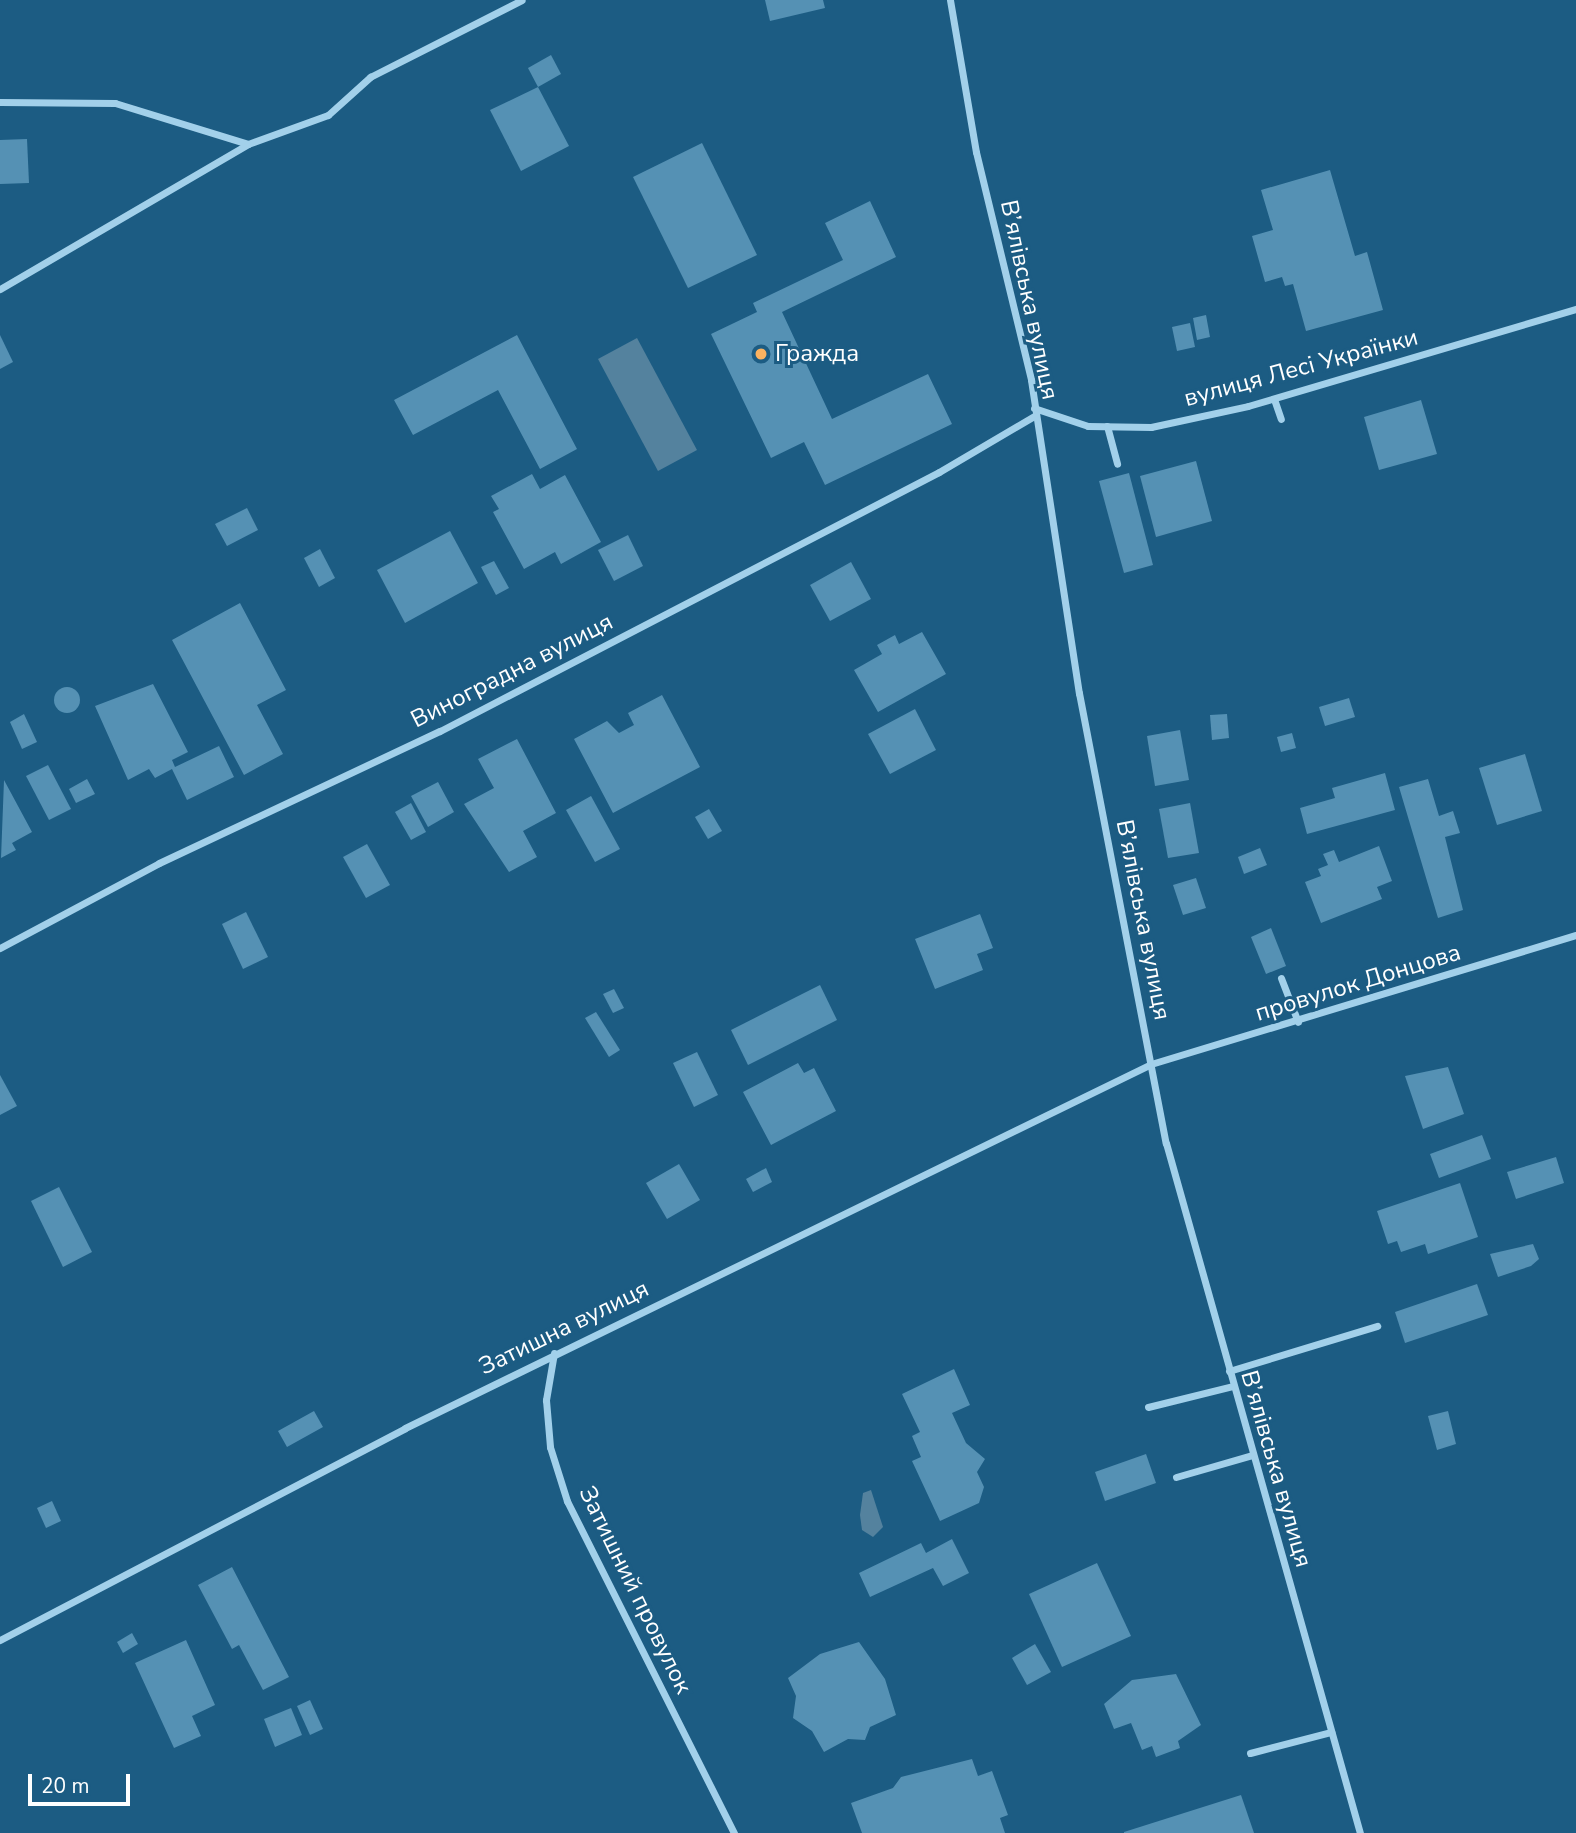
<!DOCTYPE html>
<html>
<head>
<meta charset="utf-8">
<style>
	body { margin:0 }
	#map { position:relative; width:1576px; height:1833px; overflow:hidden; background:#1c5c83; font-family:"Nunito Sans",sans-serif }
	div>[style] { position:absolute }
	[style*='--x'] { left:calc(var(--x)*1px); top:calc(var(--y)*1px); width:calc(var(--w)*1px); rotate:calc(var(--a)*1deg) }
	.water>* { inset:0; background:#54829e }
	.building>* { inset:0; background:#5591b4 }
	.round { border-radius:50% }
	.street>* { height:7px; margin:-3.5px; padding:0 3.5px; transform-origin:3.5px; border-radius:3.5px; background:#a2d0ea }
	.dots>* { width:19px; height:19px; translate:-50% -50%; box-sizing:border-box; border:4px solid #1c5c83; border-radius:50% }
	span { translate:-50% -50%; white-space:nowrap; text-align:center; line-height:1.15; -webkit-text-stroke:6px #1c5c83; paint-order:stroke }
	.street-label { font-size:24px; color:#fff }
	.poi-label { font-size:24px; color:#fff }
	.left { translate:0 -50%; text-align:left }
	.scale { position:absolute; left:28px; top:1774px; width:102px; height:32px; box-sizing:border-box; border:4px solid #fff; border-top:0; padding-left:9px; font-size:21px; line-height:24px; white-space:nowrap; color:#fff; -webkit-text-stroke:5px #1c5c83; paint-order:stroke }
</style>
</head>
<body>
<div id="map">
	<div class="water">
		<div style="clip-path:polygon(637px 338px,697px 450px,658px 471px,598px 359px)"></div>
		<div style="clip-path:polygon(871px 1490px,883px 1527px,873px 1537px,862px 1530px,860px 1515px,863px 1493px)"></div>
	</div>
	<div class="building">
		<div style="clip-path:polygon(765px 0,823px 0,825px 8px,770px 21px)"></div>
		<div style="clip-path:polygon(551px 55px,561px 74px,538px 87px,528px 68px)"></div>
		<div style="clip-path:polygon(538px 87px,569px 146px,521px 171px,490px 110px)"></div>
		<div style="clip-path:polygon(27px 139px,29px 183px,0 184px,0 140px)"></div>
		<div style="clip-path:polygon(702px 143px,757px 255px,688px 288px,633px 177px)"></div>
		<div style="clip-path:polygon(1330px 170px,1355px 256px,1367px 252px,1383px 310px,1306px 331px,1293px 284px,1285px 286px,1282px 277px,1265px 282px,1252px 236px,1273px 230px,1261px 190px)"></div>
		<div style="clip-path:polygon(870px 201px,896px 257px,782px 312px,832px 419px,928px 374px,952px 424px,825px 485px,804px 442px,771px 458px,711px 334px,757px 312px,753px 303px,843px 260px,825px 223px)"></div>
		<div style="clip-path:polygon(1206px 315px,1210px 337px,1197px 340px,1193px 318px)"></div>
		<div style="clip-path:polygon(1190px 323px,1195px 347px,1177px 351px,1172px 327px)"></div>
		<div style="clip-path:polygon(0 335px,13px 362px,0 369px)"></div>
		<div style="clip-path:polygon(517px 335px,577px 449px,540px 469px,498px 390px,413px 435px,394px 400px)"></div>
		<div style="clip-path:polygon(1421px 400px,1437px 454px,1379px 470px,1364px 417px)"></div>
		<div style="clip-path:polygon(1196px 461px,1212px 521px,1156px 537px,1140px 476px)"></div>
		<div style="clip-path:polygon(1129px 473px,1153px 565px,1124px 573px,1099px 481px)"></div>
		<div style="clip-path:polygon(532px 474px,540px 489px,565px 475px,601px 542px,561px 564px,555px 552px,524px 569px,493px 512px,499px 509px,491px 496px)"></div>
		<div style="clip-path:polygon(247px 508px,258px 530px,227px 546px,215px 524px)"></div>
		<div style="clip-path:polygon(450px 531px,478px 583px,405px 623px,377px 570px)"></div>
		<div style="clip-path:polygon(628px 535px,643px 566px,614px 581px,598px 550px)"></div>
		<div style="clip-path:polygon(320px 549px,335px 578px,319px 587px,304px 558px)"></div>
		<div style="clip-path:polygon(494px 561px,509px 588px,496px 595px,481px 567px)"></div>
		<div style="clip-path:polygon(851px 562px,871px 599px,830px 621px,810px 585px)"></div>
		<div style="clip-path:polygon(240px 603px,286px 690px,257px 705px,283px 754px,244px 775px,172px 640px)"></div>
		<div style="clip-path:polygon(922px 632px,946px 674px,878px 712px,854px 670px,882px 654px,877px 645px,895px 635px,899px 644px)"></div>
		<div style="clip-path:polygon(153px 684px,188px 752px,172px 760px,175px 767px,219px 746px,234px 777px,187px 800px,172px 769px,155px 778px,149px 769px,128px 780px,95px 706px)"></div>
		<div class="round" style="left:54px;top:687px;width:26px;height:26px"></div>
		<div style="clip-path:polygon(662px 695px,700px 767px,613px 813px,574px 739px,607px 721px,619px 733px,634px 725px,628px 713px)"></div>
		<div style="clip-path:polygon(1349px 698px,1355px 717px,1325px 726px,1319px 707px)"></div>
		<div style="clip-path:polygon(915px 709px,936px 750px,890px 774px,868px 734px)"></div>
		<div style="clip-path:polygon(24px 714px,37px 742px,22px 749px,10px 722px)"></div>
		<div style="clip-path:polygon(1227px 714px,1229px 738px,1212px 740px,1210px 715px)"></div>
		<div style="clip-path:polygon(1180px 730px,1189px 780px,1155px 786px,1147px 736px)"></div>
		<div style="clip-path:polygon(1292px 733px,1296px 748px,1281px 752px,1277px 737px)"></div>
		<div style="clip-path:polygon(517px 739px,556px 813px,523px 831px,537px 857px,509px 872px,464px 804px,494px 788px,478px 759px)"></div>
		<div style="clip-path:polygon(1525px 754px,1542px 811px,1497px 825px,1479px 768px)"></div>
		<div style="clip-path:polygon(48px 765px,71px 809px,49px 820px,26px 776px)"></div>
		<div style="clip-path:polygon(1385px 773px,1395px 810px,1307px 834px,1300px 808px,1335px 798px,1332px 788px)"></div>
		<div style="clip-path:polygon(87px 779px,95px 794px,76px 803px,69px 789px)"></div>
		<div style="clip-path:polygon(1428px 779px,1439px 816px,1453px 811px,1460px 833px,1445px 837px,1463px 910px,1438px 918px,1399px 787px)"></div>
		<div style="clip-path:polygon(4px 780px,32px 832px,12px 843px,16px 850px,1px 858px)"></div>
		<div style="clip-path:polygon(438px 782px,454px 812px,428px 827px,411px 796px)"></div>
		<div style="clip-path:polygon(591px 796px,620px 849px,595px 862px,566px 810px)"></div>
		<div style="clip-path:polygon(411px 803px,426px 832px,411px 840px,395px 812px)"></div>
		<div style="clip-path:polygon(1190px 803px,1199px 853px,1168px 858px,1159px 809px)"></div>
		<div style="clip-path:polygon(709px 809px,722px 831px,708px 839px,695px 817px)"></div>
		<div style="clip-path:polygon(367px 844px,390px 885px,366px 898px,343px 857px)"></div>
		<div style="clip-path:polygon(1379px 846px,1392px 881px,1377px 887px,1382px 899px,1321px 923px,1305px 882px,1321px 876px,1318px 869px,1328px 865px,1323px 854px,1334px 850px,1339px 862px)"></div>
		<div style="clip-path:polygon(1260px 848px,1267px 865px,1244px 874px,1238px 857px)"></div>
		<div style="clip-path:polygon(1196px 878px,1206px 908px,1183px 915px,1173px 885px)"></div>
		<div style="clip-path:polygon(246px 912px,268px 957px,243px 969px,222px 924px)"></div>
		<div style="clip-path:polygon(980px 914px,993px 948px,977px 954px,983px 970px,935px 989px,915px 939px)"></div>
		<div style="clip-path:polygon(1271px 928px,1286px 966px,1266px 974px,1251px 937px)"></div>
		<div style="clip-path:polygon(820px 985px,837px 1020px,748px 1065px,731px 1030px)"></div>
		<div style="clip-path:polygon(614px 989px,624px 1008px,613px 1013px,603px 994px)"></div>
		<div style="clip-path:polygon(596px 1012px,620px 1050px,609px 1057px,585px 1018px)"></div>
		<div style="clip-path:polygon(697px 1052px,718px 1095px,694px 1107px,673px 1063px)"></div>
		<div style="clip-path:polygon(798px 1063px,804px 1073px,814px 1068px,836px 1111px,771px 1145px,743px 1092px)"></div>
		<div style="clip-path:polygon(1448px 1067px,1464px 1114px,1423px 1129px,1405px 1076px)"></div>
		<div style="clip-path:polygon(0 1075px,17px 1106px,0 1115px)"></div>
		<div style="clip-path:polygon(1482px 1135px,1491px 1159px,1439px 1178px,1430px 1154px)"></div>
		<div style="clip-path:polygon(1556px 1157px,1564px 1183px,1516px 1199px,1507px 1172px)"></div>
		<div style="clip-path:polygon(679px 1164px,700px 1200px,667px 1219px,646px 1183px)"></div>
		<div style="clip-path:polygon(766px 1168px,772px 1182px,753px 1192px,746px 1179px)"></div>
		<div style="clip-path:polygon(1460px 1183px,1478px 1237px,1428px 1254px,1425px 1244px,1401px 1252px,1397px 1241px,1388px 1244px,1377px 1211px)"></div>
		<div style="clip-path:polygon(59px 1187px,92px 1252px,63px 1267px,31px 1201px)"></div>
		<div style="clip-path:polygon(1533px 1244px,1539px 1259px,1531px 1266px,1498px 1277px,1490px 1254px)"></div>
		<div style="clip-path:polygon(1477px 1284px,1488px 1315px,1405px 1343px,1395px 1312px)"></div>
		<div style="clip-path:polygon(954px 1369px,970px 1405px,952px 1413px,966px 1443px,985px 1459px,977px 1472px,984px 1487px,979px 1503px,940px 1521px,912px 1461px,921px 1457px,912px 1436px,920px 1432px,902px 1394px)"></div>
		<div style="clip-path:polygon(314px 1411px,323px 1427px,287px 1447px,278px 1431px)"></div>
		<div style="clip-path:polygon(1448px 1411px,1456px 1444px,1437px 1450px,1428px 1416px)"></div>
		<div style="clip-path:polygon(1146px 1454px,1156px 1483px,1105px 1501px,1095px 1472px)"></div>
		<div style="clip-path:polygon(52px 1501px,61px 1521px,46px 1528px,37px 1508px)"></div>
		<div style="clip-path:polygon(952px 1539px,969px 1573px,943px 1586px,933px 1568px,870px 1597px,859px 1573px,921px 1543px,926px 1553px)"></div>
		<div style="clip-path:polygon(1097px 1563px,1131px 1636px,1062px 1667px,1029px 1594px)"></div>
		<div style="clip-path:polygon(232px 1567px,289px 1677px,263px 1690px,239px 1645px,232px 1649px,198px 1585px)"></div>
		<div style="clip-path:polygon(132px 1633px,138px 1644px,123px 1653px,117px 1642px)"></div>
		<div style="clip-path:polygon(186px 1640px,215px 1705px,192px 1716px,201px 1736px,174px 1748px,135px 1663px)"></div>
		<div style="clip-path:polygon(859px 1642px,885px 1679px,896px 1715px,870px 1727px,865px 1740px,848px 1739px,824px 1752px,812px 1731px,793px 1718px,796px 1696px,788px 1678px,820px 1654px)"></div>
		<div style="clip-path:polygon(1035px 1644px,1051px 1672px,1027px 1685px,1012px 1658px)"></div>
		<div style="clip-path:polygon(1176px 1674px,1201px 1725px,1178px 1741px,1180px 1748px,1156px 1757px,1152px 1746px,1142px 1750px,1131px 1723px,1114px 1729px,1104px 1704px,1132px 1680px)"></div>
		<div style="clip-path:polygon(310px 1700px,323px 1729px,310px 1735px,297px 1706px)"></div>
		<div style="clip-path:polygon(291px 1708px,302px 1735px,275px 1747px,264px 1719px)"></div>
		<div style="clip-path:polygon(972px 1759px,978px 1776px,992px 1771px,1008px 1815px,1000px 1818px,1005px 1833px,862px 1833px,851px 1803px,893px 1788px,901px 1777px)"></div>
		<div style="clip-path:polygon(1241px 1795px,1254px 1833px,1124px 1833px,1124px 1832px)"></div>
	</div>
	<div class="street">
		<div style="--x:950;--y:0;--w:154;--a:80.3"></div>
		<div style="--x:976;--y:152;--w:235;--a:76.4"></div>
		<div style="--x:1031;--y:380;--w:317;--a:81.3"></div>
		<div style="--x:1079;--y:693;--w:458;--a:79.1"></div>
		<div style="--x:1166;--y:1143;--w:717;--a:74.3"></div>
		<div style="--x:0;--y:102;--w:115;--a:0.5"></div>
		<div style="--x:115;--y:103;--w:139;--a:17.1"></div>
		<div style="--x:0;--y:289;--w:287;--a:-30.3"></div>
		<div style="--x:248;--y:144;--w:85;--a:-19.9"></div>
		<div style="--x:328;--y:115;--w:57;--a:-42.1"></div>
		<div style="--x:370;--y:77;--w:170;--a:-26.9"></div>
		<div style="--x:1274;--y:399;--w:21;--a:71"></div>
		<div style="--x:1034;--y:408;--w:57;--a:18.4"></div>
		<div style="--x:1088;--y:426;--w:63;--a:0.9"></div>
		<div style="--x:1151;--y:427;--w:99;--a:-12.2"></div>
		<div style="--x:1248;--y:406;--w:342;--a:-16.5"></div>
		<div style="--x:1107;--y:426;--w:39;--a:75"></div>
		<div style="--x:0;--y:948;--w:180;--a:-28.1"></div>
		<div style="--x:159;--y:863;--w:310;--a:-25.2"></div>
		<div style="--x:440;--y:731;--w:562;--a:-27.43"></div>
		<div style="--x:939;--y:472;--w:110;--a:-30.5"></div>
		<div style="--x:1281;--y:978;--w:47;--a:68.9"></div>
		<div style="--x:554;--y:1353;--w:48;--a:99.7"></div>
		<div style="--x:546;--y:1400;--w:47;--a:85.1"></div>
		<div style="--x:550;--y:1447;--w:57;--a:72.5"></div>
		<div style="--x:567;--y:1501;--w:372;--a:63.3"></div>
		<div style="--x:1229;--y:1371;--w:155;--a:-16.9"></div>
		<div style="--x:1148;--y:1407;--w:88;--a:-13.9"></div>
		<div style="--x:1176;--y:1477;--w:79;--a:-16.1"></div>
		<div style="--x:0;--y:1640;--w:457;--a:-27.6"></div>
		<div style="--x:405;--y:1428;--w:830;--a:-26.01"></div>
		<div style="--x:1151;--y:1064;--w:444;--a:-16.9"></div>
		<div style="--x:1250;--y:1753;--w:84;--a:-14.5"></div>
	</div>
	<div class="dots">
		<div style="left:761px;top:354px;background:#fbb260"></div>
	</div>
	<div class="street-label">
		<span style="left:1029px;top:300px;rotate:78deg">В’ялівська вулиця</span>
		<span style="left:1301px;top:368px;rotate:-15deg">вулиця Лесі Українки</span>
		<span style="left:512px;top:671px;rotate:-27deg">Виноградна вулиця</span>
		<span style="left:1143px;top:920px;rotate:79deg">В’ялівська вулиця</span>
		<span style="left:1358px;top:983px;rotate:-17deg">провулок Донцова</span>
		<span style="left:564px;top:1328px;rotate:-26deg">Затишна вулиця</span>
		<span style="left:1276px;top:1469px;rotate:74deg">В’ялівська вулиця</span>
		<span style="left:635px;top:1590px;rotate:64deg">Затишний провулок</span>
	</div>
	<div class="poi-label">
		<span class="left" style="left:775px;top:354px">Гражда</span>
	</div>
	<div class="scale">20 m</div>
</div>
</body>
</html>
